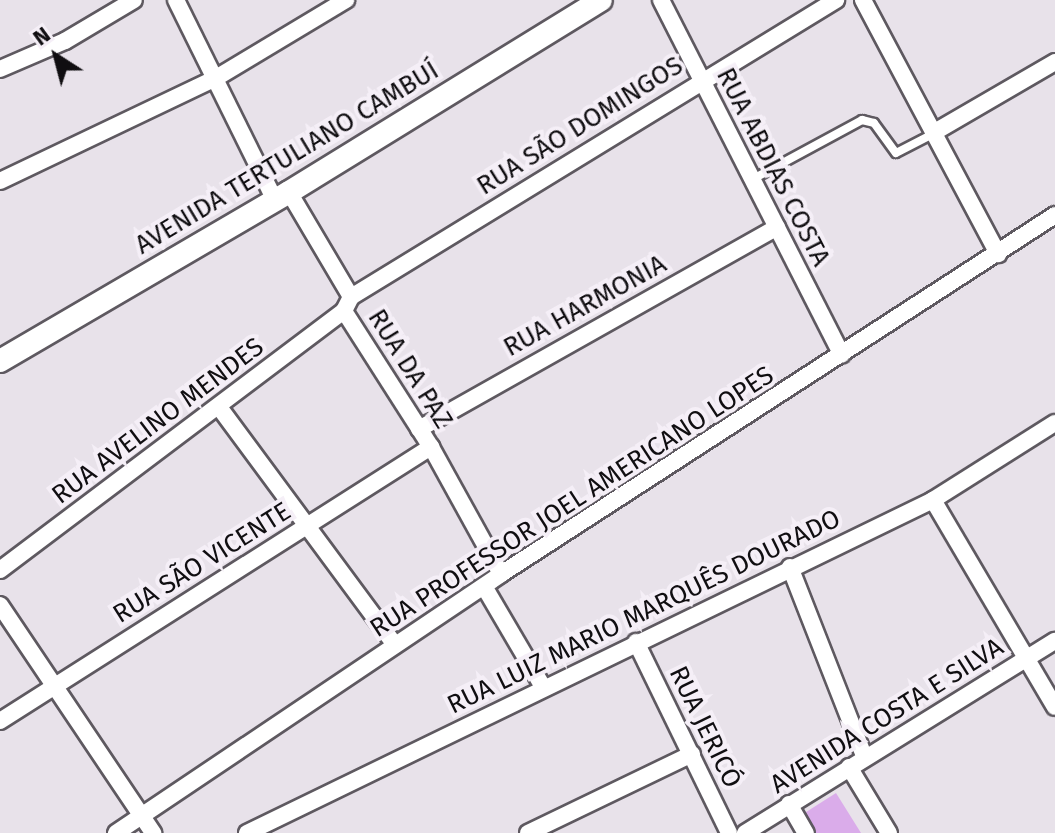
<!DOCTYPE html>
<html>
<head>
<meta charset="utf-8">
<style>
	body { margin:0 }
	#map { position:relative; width:1055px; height:833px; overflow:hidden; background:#e8e2ea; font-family:"Fira Sans",sans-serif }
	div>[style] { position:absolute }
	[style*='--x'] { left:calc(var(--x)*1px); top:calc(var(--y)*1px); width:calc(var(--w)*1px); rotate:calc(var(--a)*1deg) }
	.green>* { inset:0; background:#daacea }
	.roads { filter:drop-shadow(2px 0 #5e5960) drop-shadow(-2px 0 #5e5960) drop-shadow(0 2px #5e5960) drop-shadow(0 -2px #5e5960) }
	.lane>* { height:8px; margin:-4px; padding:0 4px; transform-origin:4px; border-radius:4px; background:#fff }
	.street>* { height:16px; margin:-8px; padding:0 8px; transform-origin:8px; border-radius:8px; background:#fff }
	.secondary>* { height:22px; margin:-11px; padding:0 11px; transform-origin:11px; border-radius:11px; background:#fff }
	span { translate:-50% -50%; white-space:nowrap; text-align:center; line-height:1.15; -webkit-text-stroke:8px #f5eff7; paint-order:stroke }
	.street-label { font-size:26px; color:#100e11 }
	.north { position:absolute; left:16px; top:16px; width:80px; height:80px; -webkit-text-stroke:6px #f5eff7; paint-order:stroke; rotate:324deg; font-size:22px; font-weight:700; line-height:32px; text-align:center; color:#100e11 }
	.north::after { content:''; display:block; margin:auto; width:28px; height:36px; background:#100e11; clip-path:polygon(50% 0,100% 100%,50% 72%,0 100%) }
</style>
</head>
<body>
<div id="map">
	<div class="green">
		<div style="clip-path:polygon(836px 793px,861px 833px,814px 833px,803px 814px)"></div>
	</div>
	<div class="roads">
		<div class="lane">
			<div style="--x:753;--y:179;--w:124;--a:-28.4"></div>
			<div style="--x:862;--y:120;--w:12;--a:14"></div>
			<div style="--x:874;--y:123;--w:37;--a:54"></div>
			<div style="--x:896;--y:153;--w:42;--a:-27.2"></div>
		</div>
		<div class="street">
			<div style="--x:176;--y:0;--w:223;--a:63.7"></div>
			<div style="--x:661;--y:0;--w:398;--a:63"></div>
			<div style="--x:863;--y:0;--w:288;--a:62"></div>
			<div style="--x:0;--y:69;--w:71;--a:-23.3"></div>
			<div style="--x:65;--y:41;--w:80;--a:-30.7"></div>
			<div style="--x:933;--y:133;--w:141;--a:-30.2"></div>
			<div style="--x:0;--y:181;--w:239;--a:-25.5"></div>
			<div style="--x:216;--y:78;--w:152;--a:-31"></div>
			<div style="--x:289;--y:192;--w:122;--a:59.4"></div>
			<div style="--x:351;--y:297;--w:16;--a:117"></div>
			<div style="--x:344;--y:311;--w:161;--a:57.4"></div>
			<div style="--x:431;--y:447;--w:145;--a:61.1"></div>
			<div style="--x:351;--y:297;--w:569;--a:-31.48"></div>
			<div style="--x:219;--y:407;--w:296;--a:53.5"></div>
			<div style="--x:419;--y:429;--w:411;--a:-29.4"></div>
			<div style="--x:933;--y:500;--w:240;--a:59.5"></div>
			<div style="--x:790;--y:567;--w:205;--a:68.6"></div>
			<div style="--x:0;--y:570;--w:431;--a:-37"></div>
			<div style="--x:485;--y:588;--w:113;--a:59.6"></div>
			<div style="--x:0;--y:605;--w:275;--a:56.1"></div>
			<div style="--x:636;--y:642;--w:212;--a:64"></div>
			<div style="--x:0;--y:721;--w:511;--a:-32.45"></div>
			<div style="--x:849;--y:767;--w:77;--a:58.8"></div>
			<div style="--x:789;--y:804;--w:34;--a:60"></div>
			<div style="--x:116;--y:833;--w:464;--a:-33.9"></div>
			<div style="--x:501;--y:574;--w:660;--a:-32.94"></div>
			<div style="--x:247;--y:833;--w:763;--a:-25.89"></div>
			<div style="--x:933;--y:500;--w:144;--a:-32.3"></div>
			<div style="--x:528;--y:833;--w:182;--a:-25.7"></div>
			<div style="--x:745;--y:833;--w:365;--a:-31.8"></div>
		</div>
		<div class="secondary">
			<div style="--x:0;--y:361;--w:335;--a:-30.3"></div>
			<div style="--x:289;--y:192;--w:366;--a:-31.6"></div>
		</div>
	</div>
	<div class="street-label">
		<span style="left:580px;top:126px;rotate:-32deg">RUA SÃO DOMINGOS</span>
		<span style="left:287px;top:158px;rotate:-31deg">AVENIDA TERTULIANO CAMBUÍ</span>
		<span style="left:773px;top:167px;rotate:63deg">RUA ABDIAS COSTA</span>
		<span style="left:585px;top:306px;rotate:-29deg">RUA HARMONIA</span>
		<span style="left:410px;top:369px;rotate:58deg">RUA DA PAZ</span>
		<span style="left:158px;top:421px;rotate:-37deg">RUA AVELINO MENDES</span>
		<span style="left:572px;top:502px;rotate:-33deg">RUA PROFESSOR JOEL AMERICANO LOPES</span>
		<span style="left:202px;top:563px;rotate:-32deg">RUA SÃO VICENTE</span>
		<span style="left:644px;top:612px;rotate:-26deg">RUA LUIZ MARIO MARQUÊS DOURADO</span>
		<span style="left:887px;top:716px;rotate:-32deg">AVENIDA COSTA E SILVA</span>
		<span style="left:705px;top:727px;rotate:64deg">RUA JERICÓ</span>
	</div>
	<div class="north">N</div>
</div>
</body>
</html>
